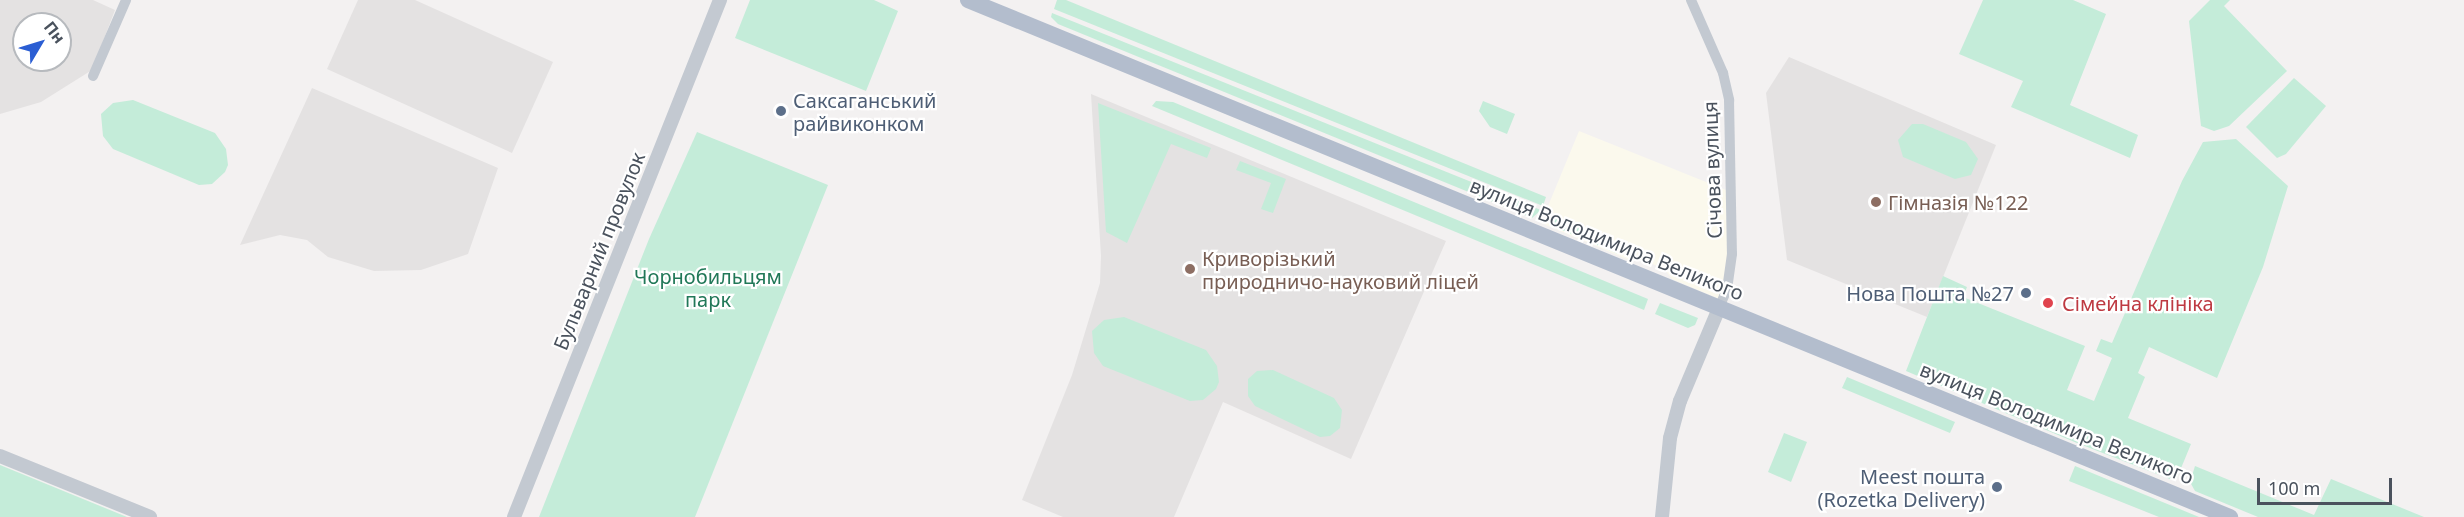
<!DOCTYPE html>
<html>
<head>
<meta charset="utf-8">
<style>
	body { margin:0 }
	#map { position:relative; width:2464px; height:517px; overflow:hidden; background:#f3f1f1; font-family:"Noto Sans",sans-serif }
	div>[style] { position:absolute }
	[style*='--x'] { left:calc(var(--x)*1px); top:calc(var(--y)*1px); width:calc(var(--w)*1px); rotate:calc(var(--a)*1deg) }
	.commercial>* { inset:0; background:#fbf9ed }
	.education>* { inset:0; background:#e4e2e2 }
	.green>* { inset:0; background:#c4ecd9 }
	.minor>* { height:10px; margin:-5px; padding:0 5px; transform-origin:5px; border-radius:5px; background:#c3c9d1 }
	.tertiary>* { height:14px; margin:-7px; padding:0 7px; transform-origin:7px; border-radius:7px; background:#c3c9d1 }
	.primary>* { height:16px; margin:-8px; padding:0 8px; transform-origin:8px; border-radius:8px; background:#b3bdcd }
	.dots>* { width:16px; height:16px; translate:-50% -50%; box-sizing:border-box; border:3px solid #fff; border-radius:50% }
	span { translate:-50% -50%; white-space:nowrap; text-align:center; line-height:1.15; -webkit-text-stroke:4.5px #fff; paint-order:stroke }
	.service-label { font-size:20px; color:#4e5e75 }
	.left { translate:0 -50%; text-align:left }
	.right { translate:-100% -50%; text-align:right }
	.street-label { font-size:20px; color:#4a525d }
	.education-label { font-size:20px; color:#785e54 }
	.park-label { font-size:20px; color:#217858 }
	.health-label { font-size:20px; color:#be3a42 }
	.north { position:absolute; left:12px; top:12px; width:60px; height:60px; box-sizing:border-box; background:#fff; border:2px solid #b7babe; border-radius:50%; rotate:52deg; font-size:16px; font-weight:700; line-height:24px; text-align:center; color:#4a525d }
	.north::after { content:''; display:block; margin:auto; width:21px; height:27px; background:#2b5ed3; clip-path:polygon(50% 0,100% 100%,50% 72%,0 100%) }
	.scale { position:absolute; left:2257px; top:478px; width:135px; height:27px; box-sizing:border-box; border:3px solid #4a525d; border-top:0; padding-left:8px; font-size:18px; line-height:21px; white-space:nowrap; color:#4a525d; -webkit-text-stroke:4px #fff; paint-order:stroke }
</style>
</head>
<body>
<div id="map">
	<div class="commercial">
		<div style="clip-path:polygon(1579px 131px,1731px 192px,1732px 254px,1722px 300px,1672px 279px,1665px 270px,1638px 257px,1629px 260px,1541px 223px)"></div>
	</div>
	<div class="education">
		<div style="clip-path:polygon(evenodd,0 0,93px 0,115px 10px,92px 70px,41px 102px,0 114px,0 0,24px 24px,60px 24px,60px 60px,24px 60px,24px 24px)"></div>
		<div style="clip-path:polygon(358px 0,415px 0,553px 62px,512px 153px,327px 69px)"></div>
		<div style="clip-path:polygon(1789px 57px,1996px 145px,1927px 317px,1787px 260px,1766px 93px)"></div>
		<div style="clip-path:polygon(312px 88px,498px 168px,468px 254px,421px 270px,374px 271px,328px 257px,307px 240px,280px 235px,240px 245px)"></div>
		<div style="clip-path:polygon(1091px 94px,1446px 241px,1351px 459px,1223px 402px,1174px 517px,1063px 517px,1022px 500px,1072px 375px,1100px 283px,1101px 256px)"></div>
	</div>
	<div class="green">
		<div style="clip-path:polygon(750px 0,874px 0,898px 11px,866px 91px,735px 38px)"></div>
		<div style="clip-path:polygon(1057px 0,1066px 0,1546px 197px,1543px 206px,1054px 9px)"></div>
		<div style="clip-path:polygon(1983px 0,2073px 0,2106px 14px,2070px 105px,2138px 135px,2130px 158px,2011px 107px,2023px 81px,1959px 54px)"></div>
		<div style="clip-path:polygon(2210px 0,2230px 0,2224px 6px,2287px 71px,2229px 126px,2214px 131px,2201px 126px,2189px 21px)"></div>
		<div style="clip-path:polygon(1052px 13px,1541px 210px,1532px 218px,1058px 24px,1051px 17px)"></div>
		<div style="clip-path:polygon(2294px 78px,2326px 106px,2286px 154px,2277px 158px,2246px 127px)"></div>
		<div style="clip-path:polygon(133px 100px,215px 133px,226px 149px,228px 165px,225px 172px,212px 184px,199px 185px,113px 149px,103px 136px,101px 114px,113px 103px)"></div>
		<div style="clip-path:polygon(1156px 101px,1173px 102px,1648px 299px,1644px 310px,1152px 106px)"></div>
		<div style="clip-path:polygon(1483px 101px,1515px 114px,1507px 134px,1490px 127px,1479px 111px)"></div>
		<div style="clip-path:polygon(1098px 103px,1211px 148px,1207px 158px,1171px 144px,1127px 243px,1106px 232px)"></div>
		<div style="clip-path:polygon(1912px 124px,1923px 124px,1966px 142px,1978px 159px,1971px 175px,1955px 179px,1903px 157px,1898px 140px)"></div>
		<div style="clip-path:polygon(697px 132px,828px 185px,695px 517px,539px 517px,649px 239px)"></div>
		<div style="clip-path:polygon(2236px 139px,2288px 186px,2263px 267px,2217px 378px,2149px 347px,2138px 373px,2145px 377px,2128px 418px,2191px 444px,2177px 478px,2170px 479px,2077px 443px,1906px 371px,1943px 276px,1967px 287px,1963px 297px,2085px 346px,2067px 390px,2094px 401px,2112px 358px,2096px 351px,2101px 339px,2112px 343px,2182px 181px,2203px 142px)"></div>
		<div style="clip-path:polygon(1240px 161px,1286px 179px,1273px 213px,1261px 209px,1271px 183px,1236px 170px)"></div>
		<div style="clip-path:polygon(1550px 214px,1625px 246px,1623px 250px,1618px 254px,1550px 225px)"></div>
		<div style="clip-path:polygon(1660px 303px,1698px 318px,1695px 325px,1688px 328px,1655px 314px)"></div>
		<div style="clip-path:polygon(1124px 317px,1206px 350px,1217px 366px,1219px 382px,1216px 389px,1203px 400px,1190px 401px,1103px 366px,1094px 353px,1092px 331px,1104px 320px)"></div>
		<div style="clip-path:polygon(1273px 370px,1334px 398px,1342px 410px,1340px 428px,1330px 436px,1320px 437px,1255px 406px,1248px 396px,1248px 379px,1257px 371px)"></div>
		<div style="clip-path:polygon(1847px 377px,1955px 422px,1950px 433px,1842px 388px)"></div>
		<div style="clip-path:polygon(1784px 433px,1807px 442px,1791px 482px,1768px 472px)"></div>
		<div style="clip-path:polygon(0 465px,127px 517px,0 517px)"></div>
		<div style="clip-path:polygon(2075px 466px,2199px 517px,2159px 517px,2069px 481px)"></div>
		<div style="clip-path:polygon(2195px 466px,2314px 515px,2331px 479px,2424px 517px,2258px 517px,2195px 491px,2190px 482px)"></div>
	</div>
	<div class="minor">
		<div style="--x:1691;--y:0;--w:80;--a:66.3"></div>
		<div style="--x:1723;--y:73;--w:28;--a:77"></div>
		<div style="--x:1729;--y:100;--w:154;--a:88.9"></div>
		<div style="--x:1732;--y:254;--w:35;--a:98"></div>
		<div style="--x:1727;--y:289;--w:21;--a:113"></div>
		<div style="--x:93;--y:76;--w:83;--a:-66.5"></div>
	</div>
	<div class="tertiary">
		<div style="--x:0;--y:456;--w:162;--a:22.1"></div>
		<div style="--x:514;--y:517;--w:557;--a:-68.28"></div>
		<div style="--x:1662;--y:517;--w:79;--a:-84.2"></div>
		<div style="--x:1670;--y:438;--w:38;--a:-75"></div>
		<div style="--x:1680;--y:401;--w:101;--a:-67.2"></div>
	</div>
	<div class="primary">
		<div style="--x:968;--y:0;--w:1364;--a:22.28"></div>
	</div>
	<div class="dots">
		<div style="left:781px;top:111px;background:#5c6f8a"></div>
		<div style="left:1876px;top:202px;background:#8d6e63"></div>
		<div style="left:1190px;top:269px;background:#8d6e63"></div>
		<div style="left:2026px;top:293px;background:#5c6f8a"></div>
		<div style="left:2048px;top:303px;background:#e0444e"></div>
		<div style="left:1997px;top:487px;background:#5c6f8a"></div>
	</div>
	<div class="service-label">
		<span class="left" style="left:793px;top:112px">Саксаганський<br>райвиконком</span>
		<span class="right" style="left:2014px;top:293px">Нова Пошта №27</span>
		<span class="right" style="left:1985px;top:488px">Meest пошта<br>(Rozetka Delivery)</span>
	</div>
	<div class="street-label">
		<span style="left:1712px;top:170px;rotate:-92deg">Січова вулиця</span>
		<span style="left:1607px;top:239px;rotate:22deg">вулиця Володимира Великого</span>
		<span style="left:599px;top:251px;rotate:-68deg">Бульварний провулок</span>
		<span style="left:2057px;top:423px;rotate:22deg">вулиця Володимира Великого</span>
	</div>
	<div class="education-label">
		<span class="left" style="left:1888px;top:202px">Гімназія №122</span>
		<span class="left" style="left:1202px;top:270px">Криворізький<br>природничо-науковий ліцей</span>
	</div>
	<div class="park-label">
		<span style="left:708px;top:288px">Чорнобильцям<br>парк</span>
	</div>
	<div class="health-label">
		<span class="left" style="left:2062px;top:303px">Сімейна клініка</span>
	</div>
	<div class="north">Пн</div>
	<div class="scale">100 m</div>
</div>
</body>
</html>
